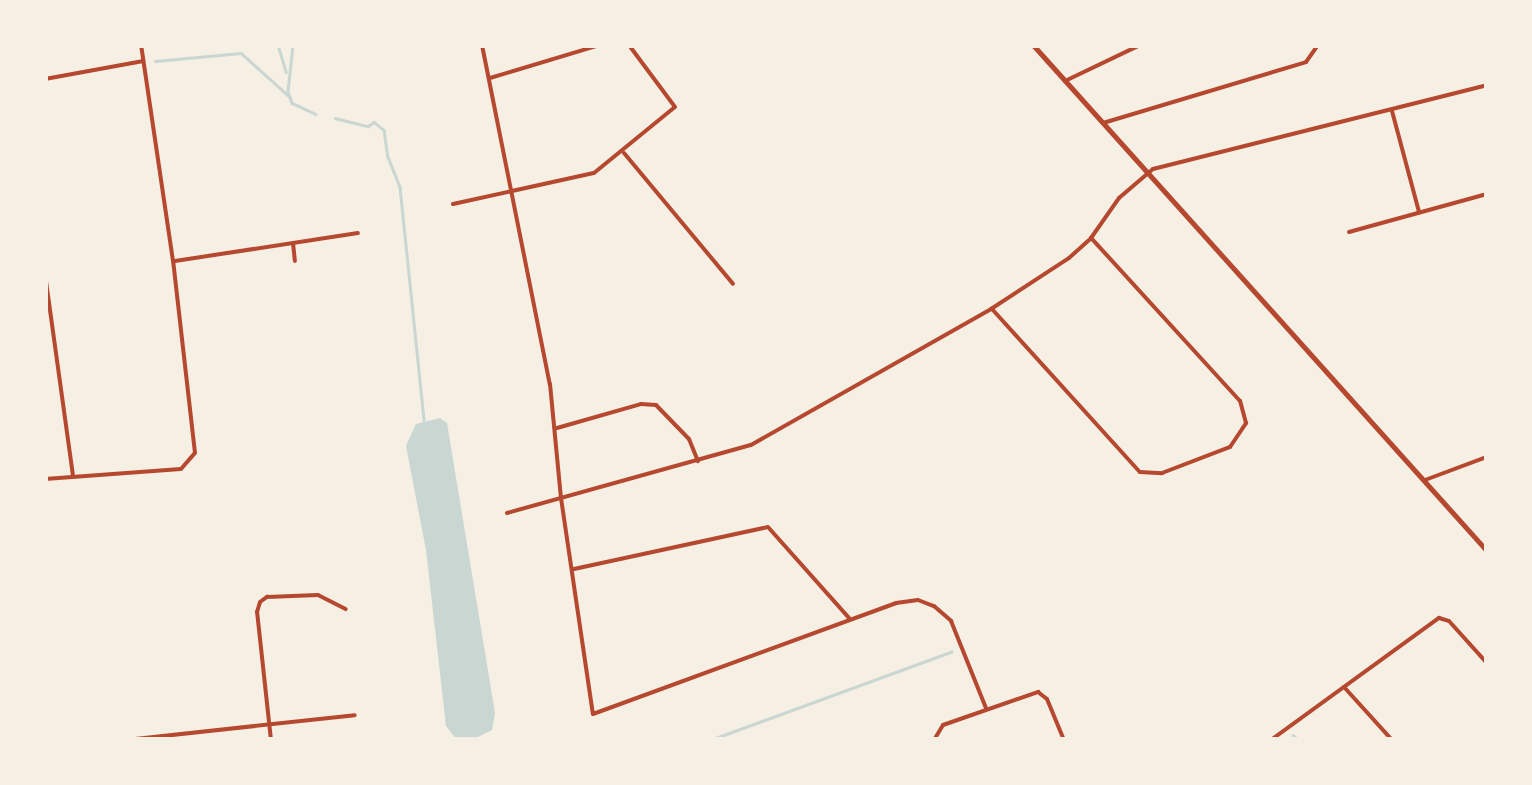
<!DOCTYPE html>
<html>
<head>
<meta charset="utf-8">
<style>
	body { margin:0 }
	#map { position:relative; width:1532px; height:785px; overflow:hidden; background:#f6efe4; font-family:Mulish,sans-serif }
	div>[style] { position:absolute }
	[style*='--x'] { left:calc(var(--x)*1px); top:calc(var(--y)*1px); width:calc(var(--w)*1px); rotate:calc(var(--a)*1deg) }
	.water>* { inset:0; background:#c9d6d2 }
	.stream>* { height:2.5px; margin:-1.25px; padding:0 1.25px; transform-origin:1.25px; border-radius:1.25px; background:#c9d6d2 }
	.minor>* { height:4px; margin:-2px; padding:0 2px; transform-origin:2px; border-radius:2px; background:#b5482f }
	.tertiary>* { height:5px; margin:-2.5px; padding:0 2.5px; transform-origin:2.5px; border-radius:2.5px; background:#b5482f }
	span { translate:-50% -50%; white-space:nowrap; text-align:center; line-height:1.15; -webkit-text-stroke:10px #f6efe4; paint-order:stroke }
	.frame { position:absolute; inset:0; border:48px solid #f6efe4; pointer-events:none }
</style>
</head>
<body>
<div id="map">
	<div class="water">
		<div style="clip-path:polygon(440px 418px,447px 423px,495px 713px,492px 730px,472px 740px,457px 740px,446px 726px,426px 550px,406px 446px,416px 424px)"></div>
	</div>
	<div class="stream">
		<div style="--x:278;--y:45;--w:28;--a:73"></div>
		<div style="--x:293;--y:45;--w:47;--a:96.1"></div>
		<div style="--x:288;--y:92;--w:12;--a:70"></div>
		<div style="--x:292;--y:103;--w:26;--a:25"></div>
		<div style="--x:155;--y:61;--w:86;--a:-5.3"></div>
		<div style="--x:241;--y:53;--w:66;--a:41.9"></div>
		<div style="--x:335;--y:118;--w:34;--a:14"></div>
		<div style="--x:368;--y:126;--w:7;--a:-34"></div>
		<div style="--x:374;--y:122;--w:13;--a:39"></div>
		<div style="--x:384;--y:130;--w:27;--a:82"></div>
		<div style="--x:388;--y:157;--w:32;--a:68"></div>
		<div style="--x:400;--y:187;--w:234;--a:84.1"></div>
		<div style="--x:1293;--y:735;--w:8;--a:40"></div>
		<div style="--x:710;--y:740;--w:257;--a:-20.1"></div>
	</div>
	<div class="minor">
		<div style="--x:482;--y:45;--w:346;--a:78.7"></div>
		<div style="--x:550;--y:384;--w:115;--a:84.5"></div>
		<div style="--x:561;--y:498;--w:218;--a:81.6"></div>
		<div style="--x:593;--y:714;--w:323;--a:-20.1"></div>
		<div style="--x:896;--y:603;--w:22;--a:-8"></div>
		<div style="--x:918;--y:600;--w:17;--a:21"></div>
		<div style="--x:934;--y:606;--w:23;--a:41"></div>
		<div style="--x:951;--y:621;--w:94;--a:68.1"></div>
		<div style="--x:490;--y:78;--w:115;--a:-16.7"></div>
		<div style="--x:45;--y:79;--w:100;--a:-10.4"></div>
		<div style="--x:1065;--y:81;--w:83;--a:-25.6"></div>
		<div style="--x:1392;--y:111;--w:105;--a:75"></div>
		<div style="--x:1103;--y:123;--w:212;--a:-16.7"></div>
		<div style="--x:1306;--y:62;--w:21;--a:-55"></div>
		<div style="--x:624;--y:153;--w:170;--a:50.2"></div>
		<div style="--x:453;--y:204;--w:144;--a:-12.4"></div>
		<div style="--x:594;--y:173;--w:104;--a:-39.2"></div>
		<div style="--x:675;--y:107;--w:77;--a:-126.6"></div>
		<div style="--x:1349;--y:232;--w:143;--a:-15.4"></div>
		<div style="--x:293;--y:243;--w:18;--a:84"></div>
		<div style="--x:175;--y:261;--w:185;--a:-8.7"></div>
		<div style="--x:45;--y:274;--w:204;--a:82.1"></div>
		<div style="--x:992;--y:309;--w:220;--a:47.8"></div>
		<div style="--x:1140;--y:472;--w:22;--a:3"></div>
		<div style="--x:1162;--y:473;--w:73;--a:-20.9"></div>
		<div style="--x:1230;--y:447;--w:29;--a:-56"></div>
		<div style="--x:1246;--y:423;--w:23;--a:-105"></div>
		<div style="--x:1240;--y:401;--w:221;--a:-132.4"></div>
		<div style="--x:557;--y:428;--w:87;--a:-15.9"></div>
		<div style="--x:641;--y:404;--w:15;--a:4"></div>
		<div style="--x:656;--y:405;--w:47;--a:45.9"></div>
		<div style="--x:689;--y:439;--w:24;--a:68"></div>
		<div style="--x:45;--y:479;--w:136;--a:-4.2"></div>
		<div style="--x:181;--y:469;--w:21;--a:-49"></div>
		<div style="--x:195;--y:453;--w:193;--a:-96.5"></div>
		<div style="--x:173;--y:261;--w:218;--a:-98.4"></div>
		<div style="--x:1425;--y:480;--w:66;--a:-20.4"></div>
		<div style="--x:507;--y:513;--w:253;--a:-15.6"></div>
		<div style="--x:751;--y:445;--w:276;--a:-29.5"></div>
		<div style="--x:991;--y:309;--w:93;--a:-33.2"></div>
		<div style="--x:1069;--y:258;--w:30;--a:-42"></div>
		<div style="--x:1091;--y:238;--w:49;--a:-55"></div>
		<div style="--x:1119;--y:198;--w:45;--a:-40.5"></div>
		<div style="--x:1153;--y:169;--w:344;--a:-14.1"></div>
		<div style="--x:574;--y:569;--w:198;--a:-12.2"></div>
		<div style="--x:768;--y:527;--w:122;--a:48.3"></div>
		<div style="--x:1344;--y:687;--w:72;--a:47.8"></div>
		<div style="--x:126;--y:740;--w:230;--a:-6.2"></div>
		<div style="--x:271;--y:740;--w:129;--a:-96.2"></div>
		<div style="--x:257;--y:612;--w:10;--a:-73"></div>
		<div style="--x:260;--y:602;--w:9;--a:-36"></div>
		<div style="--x:267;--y:597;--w:51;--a:-2.2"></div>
		<div style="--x:318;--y:595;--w:31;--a:27"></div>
		<div style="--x:934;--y:740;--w:17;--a:-59"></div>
		<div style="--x:943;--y:725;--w:101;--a:-19.2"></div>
		<div style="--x:1038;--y:692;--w:11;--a:38"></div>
		<div style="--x:1047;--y:699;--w:44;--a:67.5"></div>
		<div style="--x:1271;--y:740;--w:208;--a:-36"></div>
		<div style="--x:1439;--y:618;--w:10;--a:17"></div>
		<div style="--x:1449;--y:621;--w:57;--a:47.9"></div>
	</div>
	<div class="tertiary">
		<div style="--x:1033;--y:45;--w:680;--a:48.1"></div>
	</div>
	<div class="frame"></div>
</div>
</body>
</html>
